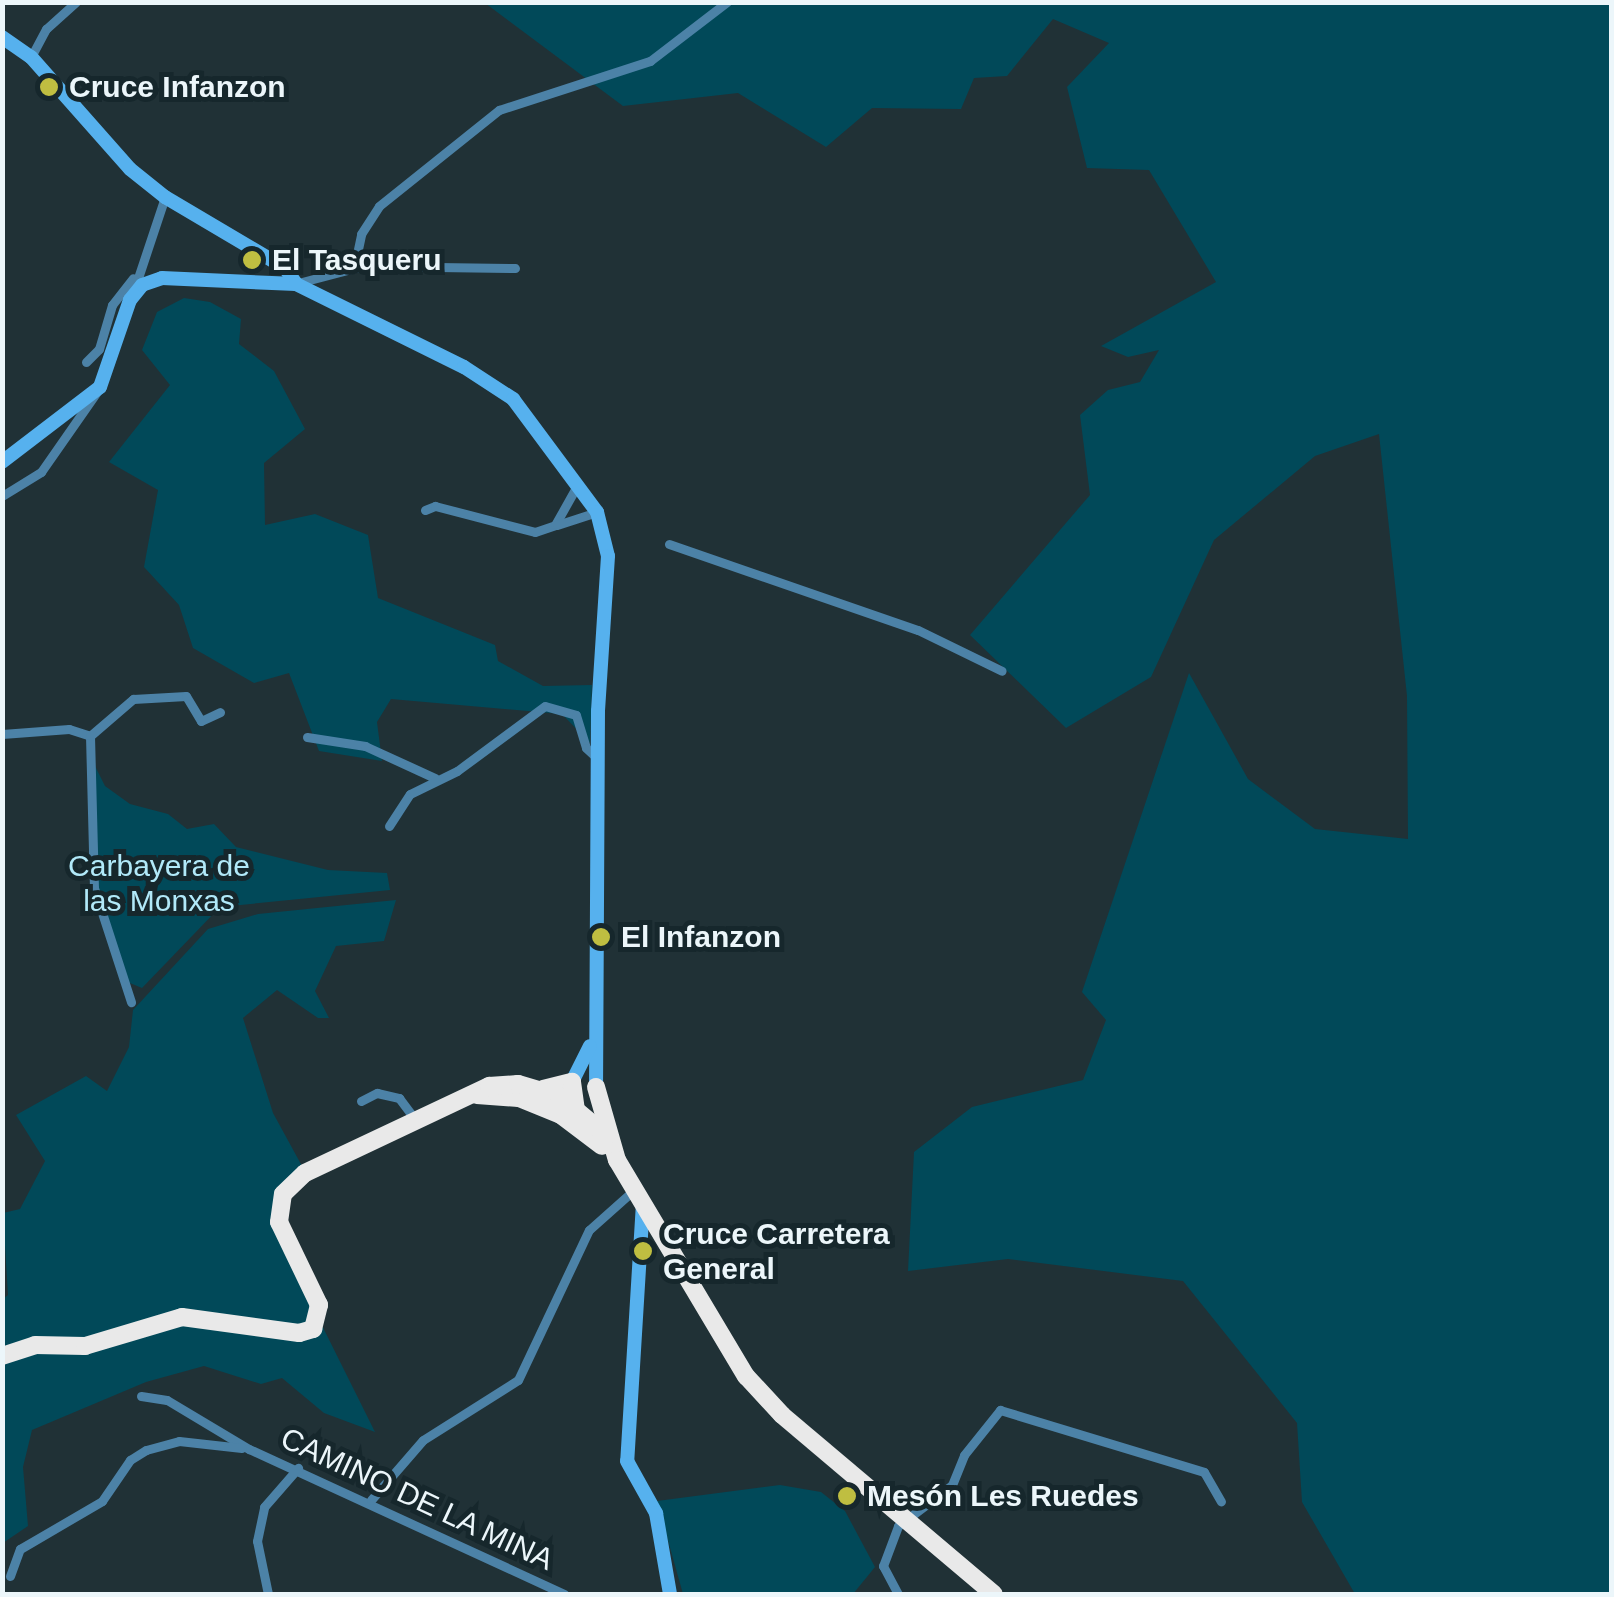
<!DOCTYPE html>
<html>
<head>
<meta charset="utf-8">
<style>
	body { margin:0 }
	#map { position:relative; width:1614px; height:1597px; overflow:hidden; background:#203136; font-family:Helvetica,sans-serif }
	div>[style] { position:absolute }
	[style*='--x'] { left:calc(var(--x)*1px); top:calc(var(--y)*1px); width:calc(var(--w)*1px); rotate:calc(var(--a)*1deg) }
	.green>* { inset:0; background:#014959 }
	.street>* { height:9px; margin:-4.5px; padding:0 4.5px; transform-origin:4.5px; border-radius:4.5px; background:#4c82a7 }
	.secondary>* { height:14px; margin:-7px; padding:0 7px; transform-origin:7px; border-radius:7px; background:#56b1ee }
	.highway>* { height:18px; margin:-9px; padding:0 9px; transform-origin:9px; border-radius:9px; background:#e9e9e9 }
	.dots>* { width:28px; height:28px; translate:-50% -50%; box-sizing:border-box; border:5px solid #16272c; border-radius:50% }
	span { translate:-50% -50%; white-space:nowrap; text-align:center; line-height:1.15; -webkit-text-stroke:10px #16272c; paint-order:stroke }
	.poi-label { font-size:30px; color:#ecf6fa; font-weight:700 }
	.left { translate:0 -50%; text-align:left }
	.park-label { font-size:30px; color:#b1e9f9 }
	.street-label { font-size:30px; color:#ecf6fa }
	.frame { position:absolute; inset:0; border:5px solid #ecf6fa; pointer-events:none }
</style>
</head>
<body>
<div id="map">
	<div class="green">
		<div style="clip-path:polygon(485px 3px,1611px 3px,1611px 1594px,1355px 1594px,1302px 1502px,1297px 1423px,1183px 1281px,1008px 1259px,908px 1271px,914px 1152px,972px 1107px,1083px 1080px,1106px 1020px,1082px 992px,1189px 673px,1248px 779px,1315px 829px,1408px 839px,1407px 696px,1379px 434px,1315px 456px,1214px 540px,1151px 677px,1066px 728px,970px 635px,1090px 495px,1080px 415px,1108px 390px,1140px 382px,1159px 350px,1128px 357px,1101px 346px,1216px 282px,1149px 170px,1087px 168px,1067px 87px,1109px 43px,1053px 19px,1007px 76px,974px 78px,961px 109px,872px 108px,826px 147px,738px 93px,623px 106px)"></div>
		<div style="clip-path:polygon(184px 298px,210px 302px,241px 319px,239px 344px,274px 371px,305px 429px,264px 463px,265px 525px,315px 514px,368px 535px,378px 598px,495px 645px,498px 661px,543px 686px,592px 685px,590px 743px,562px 714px,391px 699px,377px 722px,382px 761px,319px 751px,289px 673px,254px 683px,193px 648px,179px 605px,144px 567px,158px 490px,109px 462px,170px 385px,142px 350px,157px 312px)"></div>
		<div style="clip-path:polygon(95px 766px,105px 786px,130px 804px,168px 814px,187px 829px,214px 824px,236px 847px,328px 870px,387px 873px,390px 890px,220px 907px,142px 988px,125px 981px,97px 887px)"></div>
		<div style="clip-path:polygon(396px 900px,384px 941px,336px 946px,315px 991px,329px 1018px,318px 1018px,277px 990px,243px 1018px,273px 1113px,302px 1166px,275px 1190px,274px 1229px,375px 1432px,324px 1413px,282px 1378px,261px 1384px,204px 1366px,146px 1382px,32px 1430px,23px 1467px,28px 1526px,3px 1543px,2px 1300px,8px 1295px,3px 1213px,20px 1209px,45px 1161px,16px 1115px,86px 1076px,107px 1091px,129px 1047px,133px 1010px,208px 929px,258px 914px)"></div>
		<div style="clip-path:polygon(780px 1485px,821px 1492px,845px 1511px,875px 1567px,853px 1594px,683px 1594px,657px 1501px)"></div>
	</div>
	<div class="street">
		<div style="--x:31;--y:57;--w:32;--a:-62"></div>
		<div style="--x:46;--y:29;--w:40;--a:-42"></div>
		<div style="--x:354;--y:268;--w:35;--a:-78"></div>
		<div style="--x:361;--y:234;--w:33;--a:-57"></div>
		<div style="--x:379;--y:206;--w:154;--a:-38.7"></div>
		<div style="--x:499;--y:110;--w:159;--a:-18"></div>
		<div style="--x:650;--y:61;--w:97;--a:-37.5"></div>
		<div style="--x:137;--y:281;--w:89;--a:-71.6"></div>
		<div style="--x:298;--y:283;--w:67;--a:-14.7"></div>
		<div style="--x:363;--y:266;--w:152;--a:0.8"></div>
		<div style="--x:86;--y:362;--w:18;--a:-45"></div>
		<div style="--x:99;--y:349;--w:46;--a:-73.5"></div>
		<div style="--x:112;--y:305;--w:34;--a:-52"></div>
		<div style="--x:2;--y:496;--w:46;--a:-31.6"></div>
		<div style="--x:41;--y:472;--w:101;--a:-55.1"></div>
		<div style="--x:425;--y:510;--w:11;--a:-22"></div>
		<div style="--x:435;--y:506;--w:103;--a:14.6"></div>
		<div style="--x:535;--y:532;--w:21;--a:-19"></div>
		<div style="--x:555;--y:525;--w:47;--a:-60.7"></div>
		<div style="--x:557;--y:525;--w:42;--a:-18"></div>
		<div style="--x:669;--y:544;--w:263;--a:19.1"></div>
		<div style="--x:918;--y:630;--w:93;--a:26"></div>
		<div style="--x:2;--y:734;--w:67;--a:-4.3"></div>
		<div style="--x:69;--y:729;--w:22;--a:18"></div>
		<div style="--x:90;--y:736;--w:152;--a:88.5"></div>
		<div style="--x:94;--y:888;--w:120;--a:72"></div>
		<div style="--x:90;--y:736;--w:57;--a:-40.7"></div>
		<div style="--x:133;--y:699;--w:53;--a:-3.2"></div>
		<div style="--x:186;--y:696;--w:29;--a:59"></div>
		<div style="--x:201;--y:721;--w:21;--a:-25"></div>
		<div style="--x:307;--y:737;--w:59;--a:8.8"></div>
		<div style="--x:365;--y:746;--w:77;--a:24.6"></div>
		<div style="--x:389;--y:826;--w:38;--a:-57"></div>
		<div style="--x:410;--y:794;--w:52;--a:-26.1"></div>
		<div style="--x:457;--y:771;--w:109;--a:-36.5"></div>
		<div style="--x:545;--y:706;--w:32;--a:16"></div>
		<div style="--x:576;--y:715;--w:34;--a:73"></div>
		<div style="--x:586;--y:748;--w:15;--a:42"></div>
		<div style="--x:361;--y:1101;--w:18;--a:-27"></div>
		<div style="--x:377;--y:1093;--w:23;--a:13"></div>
		<div style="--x:399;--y:1098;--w:25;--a:53"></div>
		<div style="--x:141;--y:1396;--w:26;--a:9"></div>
		<div style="--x:167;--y:1400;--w:96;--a:30.9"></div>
		<div style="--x:249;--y:1449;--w:347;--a:24.7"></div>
		<div style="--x:371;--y:1500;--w:79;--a:-49.1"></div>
		<div style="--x:423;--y:1440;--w:112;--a:-32.3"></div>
		<div style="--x:518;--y:1380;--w:166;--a:-64.7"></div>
		<div style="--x:589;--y:1230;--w:62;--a:-41.7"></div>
		<div style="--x:10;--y:1576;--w:29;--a:-70"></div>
		<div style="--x:20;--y:1549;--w:95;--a:-30.3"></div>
		<div style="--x:102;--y:1501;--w:50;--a:-55.7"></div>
		<div style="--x:130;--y:1460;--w:19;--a:-32"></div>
		<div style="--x:146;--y:1450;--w:34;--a:-15"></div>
		<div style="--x:179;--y:1441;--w:63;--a:6.3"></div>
		<div style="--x:268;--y:1594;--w:54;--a:-101.7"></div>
		<div style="--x:257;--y:1541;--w:35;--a:-78"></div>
		<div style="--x:264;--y:1507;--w:52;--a:-48.9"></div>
		<div style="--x:898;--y:1594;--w:32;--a:-118"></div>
		<div style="--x:883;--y:1566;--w:43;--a:-69.4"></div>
		<div style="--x:898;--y:1526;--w:68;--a:-37.2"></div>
		<div style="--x:952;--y:1485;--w:32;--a:-68"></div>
		<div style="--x:964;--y:1455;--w:58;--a:-51.3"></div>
		<div style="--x:1000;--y:1410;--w:213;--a:16.9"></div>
		<div style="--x:1204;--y:1472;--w:34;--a:60"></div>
	</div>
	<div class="secondary">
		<div style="--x:2;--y:37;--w:35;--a:35"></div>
		<div style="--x:31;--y:57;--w:149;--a:48.5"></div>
		<div style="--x:130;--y:169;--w:45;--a:38.7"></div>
		<div style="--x:165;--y:197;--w:139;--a:30.6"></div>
		<div style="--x:285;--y:268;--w:19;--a:55"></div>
		<div style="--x:2;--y:462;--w:123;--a:-37.4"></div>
		<div style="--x:100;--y:387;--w:92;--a:-71"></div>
		<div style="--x:130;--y:300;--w:19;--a:-51"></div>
		<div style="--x:142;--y:285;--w:21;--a:-19"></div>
		<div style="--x:162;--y:278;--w:134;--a:2.6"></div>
		<div style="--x:296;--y:284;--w:187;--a:26.3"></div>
		<div style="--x:464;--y:367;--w:59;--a:33.1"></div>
		<div style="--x:513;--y:399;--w:141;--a:53.4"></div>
		<div style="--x:597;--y:512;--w:45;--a:76"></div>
		<div style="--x:608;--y:556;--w:155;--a:93.7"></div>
		<div style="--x:598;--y:711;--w:376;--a:90.3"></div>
		<div style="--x:572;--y:1082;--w:40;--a:-63.4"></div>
		<div style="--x:643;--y:1203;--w:258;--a:93.5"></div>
		<div style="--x:627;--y:1461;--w:60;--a:60.9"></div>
		<div style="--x:656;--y:1513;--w:82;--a:80.2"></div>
	</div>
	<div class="highway">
		<div style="--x:596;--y:1087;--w:76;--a:74"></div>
		<div style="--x:617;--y:1160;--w:252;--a:59.2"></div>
		<div style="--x:746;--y:1376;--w:53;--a:47.3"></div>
		<div style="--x:782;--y:1415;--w:277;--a:40.2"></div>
		<div style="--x:543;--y:1089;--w:30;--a:-14"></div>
		<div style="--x:572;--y:1082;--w:28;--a:82"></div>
		<div style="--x:477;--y:1095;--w:42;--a:4.1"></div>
		<div style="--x:519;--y:1098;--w:45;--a:22"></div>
		<div style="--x:561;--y:1115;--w:51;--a:37.1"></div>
		<div style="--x:2;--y:1356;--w:35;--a:-18"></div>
		<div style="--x:35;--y:1345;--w:50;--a:1.1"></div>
		<div style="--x:85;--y:1346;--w:101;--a:-16.6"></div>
		<div style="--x:182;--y:1317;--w:118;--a:7.8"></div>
		<div style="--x:299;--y:1333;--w:15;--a:-16"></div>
		<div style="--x:313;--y:1329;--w:25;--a:-76"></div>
		<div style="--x:319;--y:1305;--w:92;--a:-115.7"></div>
		<div style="--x:279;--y:1222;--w:28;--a:-82"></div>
		<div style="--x:283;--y:1194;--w:30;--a:-44"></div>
		<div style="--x:305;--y:1173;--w:204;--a:-25.3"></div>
		<div style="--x:489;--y:1086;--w:29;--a:-4"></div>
		<div style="--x:518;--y:1084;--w:43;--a:16.3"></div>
		<div style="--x:559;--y:1096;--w:62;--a:39.8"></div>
	</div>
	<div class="dots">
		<div style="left:49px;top:87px;background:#bfbe41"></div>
		<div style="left:252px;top:260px;background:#bfbe41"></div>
		<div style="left:601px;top:937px;background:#bfbe41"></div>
		<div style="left:643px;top:1251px;background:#bfbe41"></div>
		<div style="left:847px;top:1496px;background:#bfbe41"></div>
	</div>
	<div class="poi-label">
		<span class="left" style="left:69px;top:87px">Cruce Infanzon</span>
		<span class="left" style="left:272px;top:260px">El Tasqueru</span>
		<span class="left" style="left:621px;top:937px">El Infanzon</span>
		<span class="left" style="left:663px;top:1251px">Cruce Carretera<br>General</span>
		<span class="left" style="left:867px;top:1496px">Mesón Les Ruedes</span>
	</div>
	<div class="park-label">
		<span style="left:159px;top:883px">Carbayera de<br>las Monxas</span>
	</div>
	<div class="street-label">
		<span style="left:417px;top:1499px;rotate:25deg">CAMINO DE LA MINA</span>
	</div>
	<div class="frame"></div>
</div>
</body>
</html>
